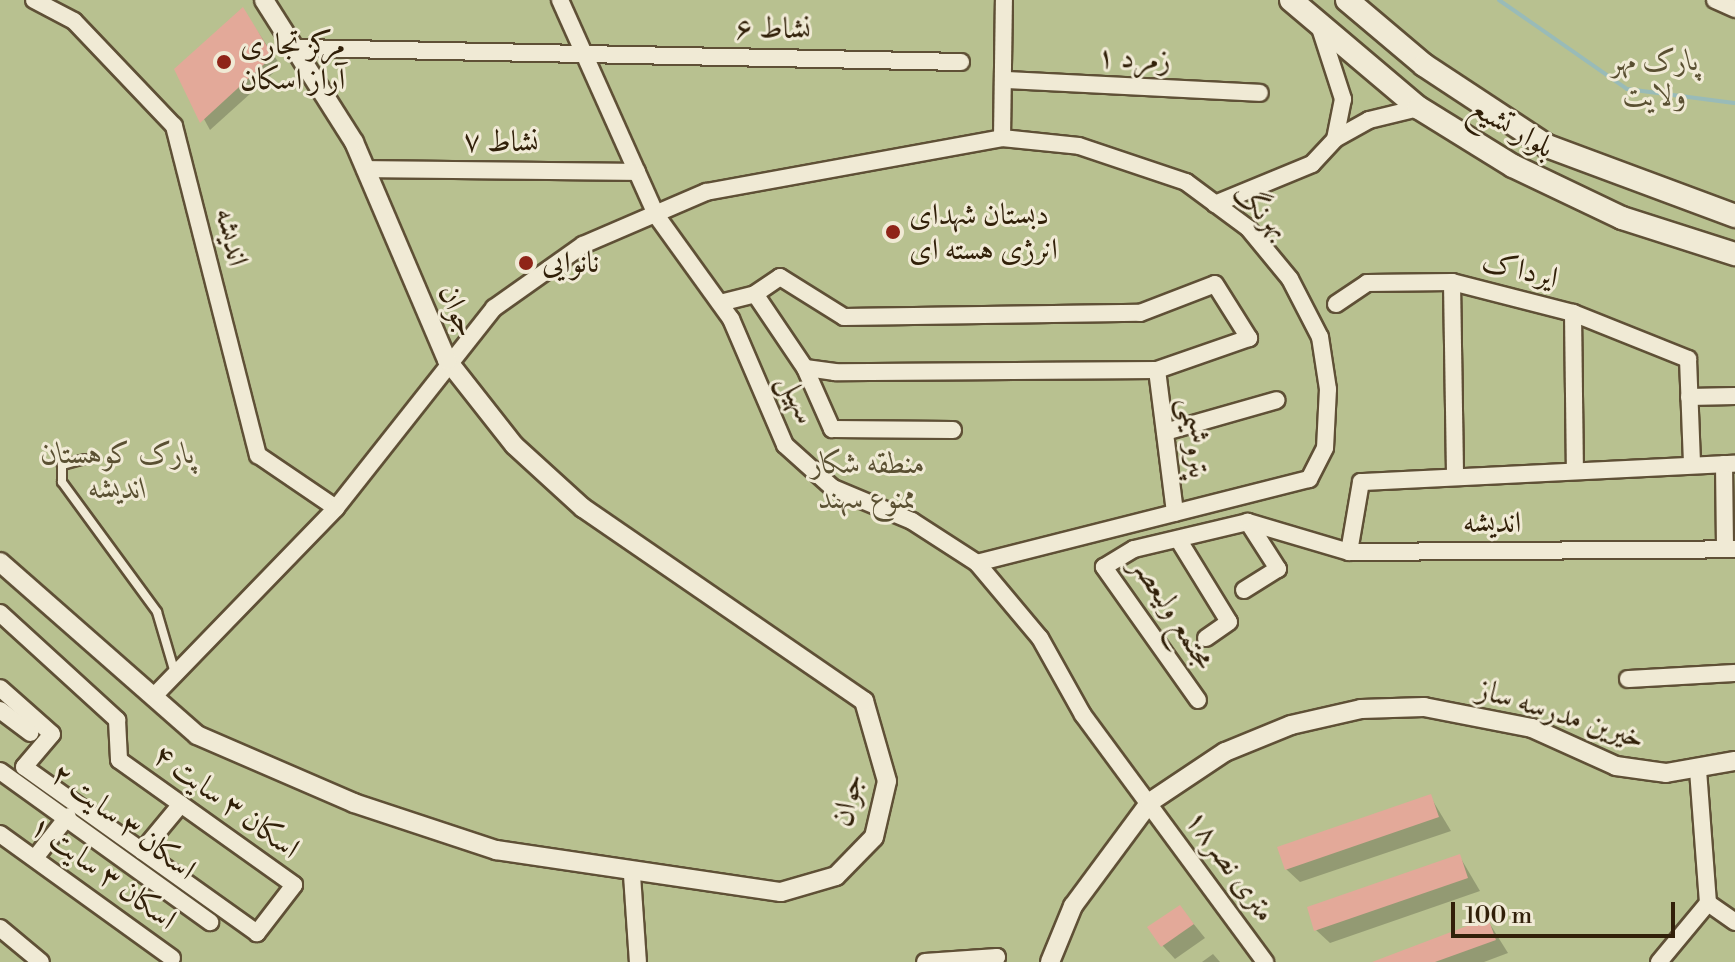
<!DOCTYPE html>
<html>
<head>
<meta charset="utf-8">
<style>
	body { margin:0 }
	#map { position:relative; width:1735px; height:962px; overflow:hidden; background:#e8dfbe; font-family:"Libre Bodoni",Amiri,serif }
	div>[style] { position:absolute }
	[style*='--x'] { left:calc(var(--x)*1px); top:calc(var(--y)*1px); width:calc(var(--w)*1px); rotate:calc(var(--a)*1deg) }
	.green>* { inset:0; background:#b8c190 }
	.shadow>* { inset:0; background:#0003 }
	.stream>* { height:4px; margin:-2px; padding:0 2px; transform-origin:2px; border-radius:2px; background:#99bbb8 }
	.building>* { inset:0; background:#e3a999 }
	.roads { filter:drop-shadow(2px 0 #5f5036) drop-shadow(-2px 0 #5f5036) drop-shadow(0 2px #5f5036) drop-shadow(0 -2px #5f5036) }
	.service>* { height:8px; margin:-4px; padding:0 4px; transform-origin:4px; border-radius:4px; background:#f0ead5 }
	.minor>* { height:16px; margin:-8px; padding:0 8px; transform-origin:8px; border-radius:8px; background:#f0ead5 }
	.tertiary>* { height:18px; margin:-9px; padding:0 9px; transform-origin:9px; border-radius:9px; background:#f0ead5 }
	.secondary>* { height:22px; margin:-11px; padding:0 11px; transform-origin:11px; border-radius:11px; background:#f0ead5 }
	.dots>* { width:22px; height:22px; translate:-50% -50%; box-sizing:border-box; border:4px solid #f0ead5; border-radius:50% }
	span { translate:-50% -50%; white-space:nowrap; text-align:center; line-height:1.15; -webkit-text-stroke:6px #f0ead5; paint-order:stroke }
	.street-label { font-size:30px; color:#312009 }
	.poi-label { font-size:30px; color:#312009 }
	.left { translate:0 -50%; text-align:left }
	.park-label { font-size:30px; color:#5a5032; font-style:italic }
	.scale { position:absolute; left:1451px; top:902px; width:224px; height:36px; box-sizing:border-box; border:4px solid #312009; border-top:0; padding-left:10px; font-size:24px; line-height:28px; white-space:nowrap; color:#312009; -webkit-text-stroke:6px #f0ead5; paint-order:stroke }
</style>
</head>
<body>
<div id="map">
	<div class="green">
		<div style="clip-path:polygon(0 0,1735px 0,1735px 962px,0 962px)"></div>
	</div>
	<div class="shadow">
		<div style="clip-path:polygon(243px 10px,281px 66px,210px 130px,177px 70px)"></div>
		<div style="clip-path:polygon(1430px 796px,1451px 831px,1300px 882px,1286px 869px)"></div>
		<div style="clip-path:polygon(1460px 857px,1480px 891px,1330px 943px,1316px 930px)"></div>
		<div style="clip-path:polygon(1180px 907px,1205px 938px,1175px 959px,1162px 945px)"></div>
		<div style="clip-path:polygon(1488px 921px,1508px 953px,1484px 962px,1374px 962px)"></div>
		<div style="clip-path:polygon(1213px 954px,1220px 962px,1202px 962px)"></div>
	</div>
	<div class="stream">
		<div style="--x:1499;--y:0;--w:156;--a:34.8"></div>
		<div style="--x:1627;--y:89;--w:108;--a:7.5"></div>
	</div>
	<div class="building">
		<div style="clip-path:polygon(243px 7px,273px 56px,200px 123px,174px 69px)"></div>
		<div style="clip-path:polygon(1431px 794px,1439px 817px,1285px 870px,1277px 847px)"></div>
		<div style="clip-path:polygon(1460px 854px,1468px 878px,1314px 931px,1307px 907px)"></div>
		<div style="clip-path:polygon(1180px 905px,1194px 924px,1161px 947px,1147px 927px)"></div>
		<div style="clip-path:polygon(1488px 918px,1496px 940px,1435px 962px,1372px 962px)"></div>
	</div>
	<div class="roads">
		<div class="service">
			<div style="--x:85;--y:459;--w:24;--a:165"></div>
			<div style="--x:62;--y:465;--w:17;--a:90"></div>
			<div style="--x:62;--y:482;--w:161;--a:53.8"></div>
			<div style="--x:157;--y:612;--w:64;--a:73.6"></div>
		</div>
		<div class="minor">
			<div style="--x:34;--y:0;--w:45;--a:27.7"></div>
			<div style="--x:74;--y:21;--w:145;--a:46.4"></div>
			<div style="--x:174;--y:126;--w:340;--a:75.7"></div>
			<div style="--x:258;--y:455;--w:94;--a:34.2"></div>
			<div style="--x:560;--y:0;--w:235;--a:65.9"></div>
			<div style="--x:656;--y:215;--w:128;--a:54.2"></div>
			<div style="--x:731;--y:319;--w:137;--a:66.8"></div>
			<div style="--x:785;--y:445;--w:64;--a:41.9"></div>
			<div style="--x:833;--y:488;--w:86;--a:22.7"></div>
			<div style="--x:912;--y:521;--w:77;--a:32.9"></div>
			<div style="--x:977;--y:563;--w:98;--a:50"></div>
			<div style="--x:1040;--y:638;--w:88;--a:60.8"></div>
			<div style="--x:1083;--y:715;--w:307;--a:53.6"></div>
			<div style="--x:1715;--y:0;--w:22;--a:24"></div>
			<div style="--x:1319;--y:25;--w:78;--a:72"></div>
			<div style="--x:1343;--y:99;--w:41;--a:101.3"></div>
			<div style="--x:1335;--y:139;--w:39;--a:-29"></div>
			<div style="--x:1369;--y:120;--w:51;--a:-13.5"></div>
			<div style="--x:299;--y:48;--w:662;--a:1.21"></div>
			<div style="--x:1005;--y:80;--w:255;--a:2.9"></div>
			<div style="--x:1002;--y:138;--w:138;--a:-89.2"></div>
			<div style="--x:365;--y:169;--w:272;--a:0.6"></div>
			<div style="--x:1215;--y:204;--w:105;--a:-22.4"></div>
			<div style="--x:1312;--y:164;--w:34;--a:-47"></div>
			<div style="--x:1452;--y:282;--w:194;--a:89.1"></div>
			<div style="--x:720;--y:303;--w:36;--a:-14"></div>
			<div style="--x:755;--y:294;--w:30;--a:-34"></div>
			<div style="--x:780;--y:277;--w:75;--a:32"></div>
			<div style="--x:844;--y:317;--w:296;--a:-0.8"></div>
			<div style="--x:1140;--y:313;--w:80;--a:-21.1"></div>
			<div style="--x:1215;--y:284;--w:64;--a:57.8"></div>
			<div style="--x:1249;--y:338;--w:97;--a:160.8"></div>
			<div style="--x:1157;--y:370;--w:322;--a:179.6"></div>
			<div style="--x:835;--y:372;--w:30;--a:-172"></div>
			<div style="--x:805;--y:368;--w:89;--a:-124"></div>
			<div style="--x:1336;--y:304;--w:37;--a:-34"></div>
			<div style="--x:1367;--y:283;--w:85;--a:-0.7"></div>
			<div style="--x:1452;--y:282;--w:125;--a:14.4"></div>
			<div style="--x:1573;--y:313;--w:124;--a:21.8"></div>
			<div style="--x:1688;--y:359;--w:106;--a:87.8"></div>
			<div style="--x:1573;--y:313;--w:157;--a:89.3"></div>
			<div style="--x:805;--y:368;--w:67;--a:66.1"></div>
			<div style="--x:832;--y:429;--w:121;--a:0.5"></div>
			<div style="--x:1157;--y:370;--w:144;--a:82.8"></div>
			<div style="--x:1689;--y:397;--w:46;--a:-1.2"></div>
			<div style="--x:1165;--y:432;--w:116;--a:-15.9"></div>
			<div style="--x:1724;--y:464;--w:85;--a:89.3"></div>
			<div style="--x:1178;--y:539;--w:97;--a:58.4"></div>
			<div style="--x:1229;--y:622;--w:28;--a:145"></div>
			<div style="--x:1349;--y:552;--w:71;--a:-80.3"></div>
			<div style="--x:1361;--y:482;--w:374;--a:-2.8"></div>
			<div style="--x:1244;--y:590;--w:40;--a:-32"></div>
			<div style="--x:1278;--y:569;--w:56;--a:-122.6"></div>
			<div style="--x:0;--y:613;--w:159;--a:42.4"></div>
			<div style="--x:117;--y:720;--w:40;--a:87.1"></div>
			<div style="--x:119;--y:760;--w:215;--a:35.5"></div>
			<div style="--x:294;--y:885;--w:61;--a:127.6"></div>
			<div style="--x:257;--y:933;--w:286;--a:-144.5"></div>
			<div style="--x:24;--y:767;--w:43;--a:-49.7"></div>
			<div style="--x:52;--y:734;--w:69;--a:-138.5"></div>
			<div style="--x:1628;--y:679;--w:107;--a:-3.2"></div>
			<div style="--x:154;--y:696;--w:262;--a:-45.9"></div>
			<div style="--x:336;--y:508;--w:255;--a:-51.7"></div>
			<div style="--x:494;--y:308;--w:109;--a:-35.3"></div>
			<div style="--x:583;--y:245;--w:134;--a:-23.3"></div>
			<div style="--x:706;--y:192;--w:301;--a:-10.3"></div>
			<div style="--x:1002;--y:138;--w:77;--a:5.9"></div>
			<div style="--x:1079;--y:146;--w:113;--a:18.6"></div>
			<div style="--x:1186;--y:182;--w:77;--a:36.6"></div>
			<div style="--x:1248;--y:228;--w:66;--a:50.5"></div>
			<div style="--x:1290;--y:279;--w:65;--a:62.7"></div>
			<div style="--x:1320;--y:337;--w:53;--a:81.3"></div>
			<div style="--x:1328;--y:389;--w:59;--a:92.9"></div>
			<div style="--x:1325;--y:448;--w:35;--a:117"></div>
			<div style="--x:1309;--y:479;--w:342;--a:165.8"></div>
			<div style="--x:1198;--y:700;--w:163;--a:-125.3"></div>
			<div style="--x:1104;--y:567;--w:35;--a:-31"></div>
			<div style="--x:1134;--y:549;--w:117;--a:-13.3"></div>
			<div style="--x:1248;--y:522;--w:105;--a:16.5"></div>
			<div style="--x:1349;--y:552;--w:386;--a:-0.4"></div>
			<div style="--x:0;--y:710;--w:38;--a:37"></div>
			<div style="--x:0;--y:771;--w:259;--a:35.7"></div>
			<div style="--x:0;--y:834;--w:212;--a:35.8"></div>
			<div style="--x:142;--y:851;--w:61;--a:-50.3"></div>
			<div style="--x:35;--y:858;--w:53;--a:-51.8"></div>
			<div style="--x:632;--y:875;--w:87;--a:86.1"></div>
			<div style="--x:1708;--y:903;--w:33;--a:35"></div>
			<div style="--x:0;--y:928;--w:53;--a:39.7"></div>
			<div style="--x:925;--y:962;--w:72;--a:-4"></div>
			<div style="--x:997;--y:957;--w:6;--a:129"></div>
			<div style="--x:1659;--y:962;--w:77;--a:-50.3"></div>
			<div style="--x:1708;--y:903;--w:133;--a:-94.3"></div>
		</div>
		<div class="tertiary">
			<div style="--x:0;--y:562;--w:262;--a:41.3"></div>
			<div style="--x:197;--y:735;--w:171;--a:23.4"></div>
			<div style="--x:354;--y:803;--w:150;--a:18.3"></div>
			<div style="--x:496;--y:850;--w:288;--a:8.4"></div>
			<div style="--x:781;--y:892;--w:57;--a:-16.2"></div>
			<div style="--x:836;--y:876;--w:54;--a:-45.7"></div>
			<div style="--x:874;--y:837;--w:57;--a:-76.9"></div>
			<div style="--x:887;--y:781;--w:83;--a:-106"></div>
			<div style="--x:864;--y:701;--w:341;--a:-145.5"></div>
			<div style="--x:583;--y:508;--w:93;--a:-137.6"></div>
			<div style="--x:514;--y:445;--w:108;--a:-128.2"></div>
			<div style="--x:447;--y:360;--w:237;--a:-113.1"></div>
			<div style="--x:354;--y:142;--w:168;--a:-122.4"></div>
			<div style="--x:1050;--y:962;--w:61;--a:-67.7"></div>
			<div style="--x:1073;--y:906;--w:129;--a:-53.5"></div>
			<div style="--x:1150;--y:802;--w:90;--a:-33.7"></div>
			<div style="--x:1225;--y:752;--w:71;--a:-22.2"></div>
			<div style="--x:1291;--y:725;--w:72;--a:-12.9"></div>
			<div style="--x:1361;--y:709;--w:63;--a:-1.8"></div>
			<div style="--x:1424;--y:707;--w:110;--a:11"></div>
			<div style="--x:1532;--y:728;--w:92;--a:24.3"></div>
			<div style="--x:1616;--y:766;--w:50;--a:8"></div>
			<div style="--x:1666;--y:773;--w:70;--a:-9.9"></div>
		</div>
		<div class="secondary">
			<div style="--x:1291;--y:0;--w:167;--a:40.2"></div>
			<div style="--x:1419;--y:108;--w:110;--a:31.7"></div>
			<div style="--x:1513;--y:166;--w:121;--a:25.5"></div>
			<div style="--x:1622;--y:218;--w:119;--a:17.7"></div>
			<div style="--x:1347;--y:0;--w:101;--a:40.2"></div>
			<div style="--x:1424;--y:65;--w:147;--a:33.4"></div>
			<div style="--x:1547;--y:146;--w:201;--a:20.4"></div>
		</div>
	</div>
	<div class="dots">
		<div style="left:224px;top:62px;background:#8f2418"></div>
		<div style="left:893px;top:232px;background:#8f2418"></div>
		<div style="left:526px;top:263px;background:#8f2418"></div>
	</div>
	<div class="street-label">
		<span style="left:773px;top:29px;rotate:1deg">نشاط ۶</span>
		<span style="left:1134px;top:59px;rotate:3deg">زمرد ۱</span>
		<span style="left:1512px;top:128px;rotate:30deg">بلوار تشیع</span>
		<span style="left:501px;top:142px;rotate:1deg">نشاط ۷</span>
		<span style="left:1261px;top:211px;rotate:43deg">بهرنگ</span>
		<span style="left:231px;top:237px;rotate:76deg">اندیشه</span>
		<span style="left:1520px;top:270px;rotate:14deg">ایرداک</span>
		<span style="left:457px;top:311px;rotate:67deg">جوان</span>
		<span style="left:797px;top:399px;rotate:66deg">سهیل</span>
		<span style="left:1194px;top:438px;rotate:83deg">پتروشیمی</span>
		<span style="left:1492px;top:523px">اندیشه</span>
		<span style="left:1173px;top:613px;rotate:57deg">مجتمع ولیعصر</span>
		<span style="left:1561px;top:714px;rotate:17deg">خیرین مدرسه ساز</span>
		<span style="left:848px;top:800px;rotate:-76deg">جوان</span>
		<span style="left:226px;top:802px;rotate:36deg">اسکان ۳ سایت ۴</span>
		<span style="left:123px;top:822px;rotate:37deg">اسکان ۳ سایت ۲</span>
		<span style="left:1230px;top:866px;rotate:54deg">۱۸متری نصر</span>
		<span style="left:103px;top:873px;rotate:36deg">اسکان ۳ سایت ۱</span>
	</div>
	<div class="poi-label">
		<span class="left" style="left:240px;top:62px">مرکز تجاری<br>آراز اسکان</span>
		<span class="left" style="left:909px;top:232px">دبستان شهدای<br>انرژی هسته ای</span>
		<span class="left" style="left:542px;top:263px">نانوایی</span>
	</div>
	<div class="park-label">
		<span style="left:1655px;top:78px">پارک مهر<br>ولایت</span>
		<span style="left:118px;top:471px">پارک کوهستان<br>اندیشه</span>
		<span style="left:868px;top:481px">منطقه شکار<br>ممنوع سهند</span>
	</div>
	<div class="scale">100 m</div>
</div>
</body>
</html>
